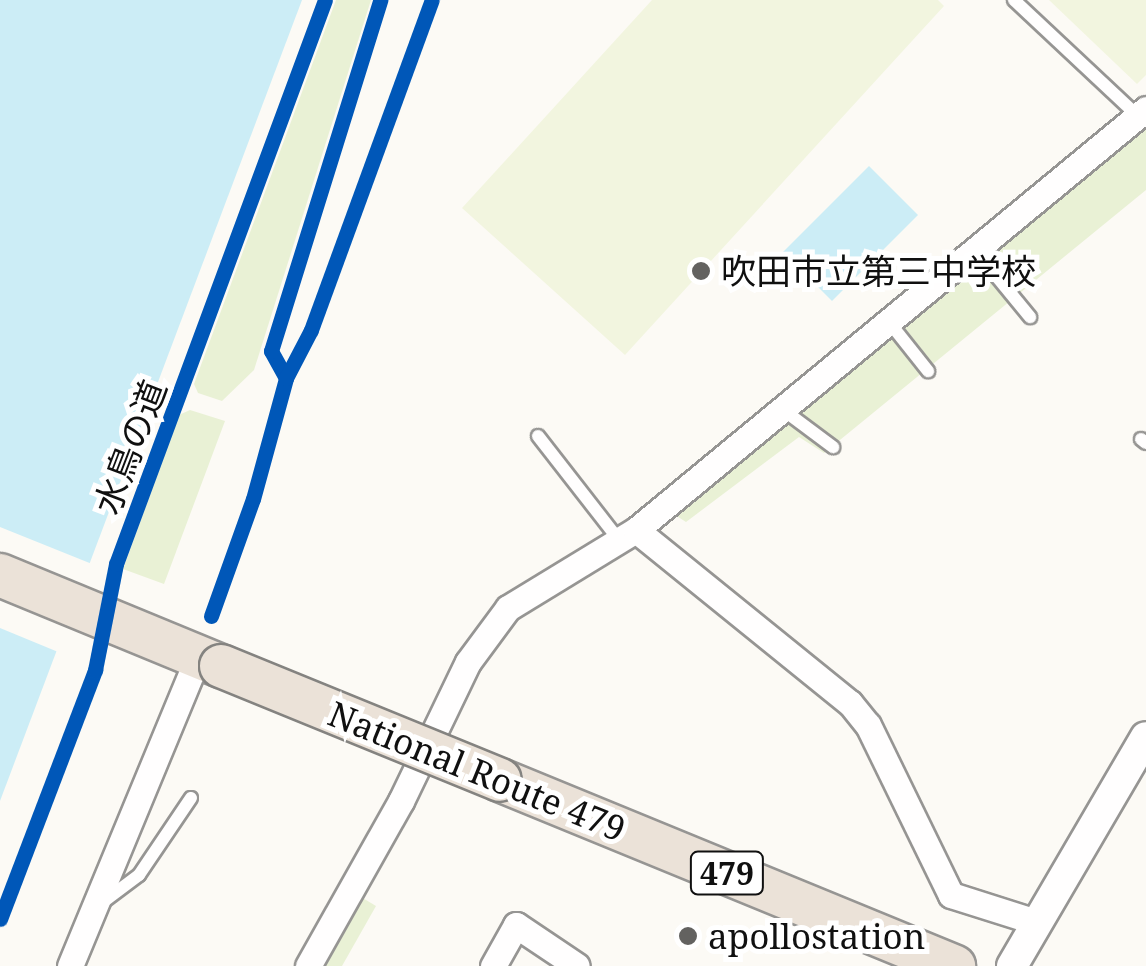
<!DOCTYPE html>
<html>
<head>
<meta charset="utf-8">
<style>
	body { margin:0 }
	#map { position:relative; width:1146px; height:966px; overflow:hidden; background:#fcfaf5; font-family:"Noto Serif","Noto Sans JP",serif }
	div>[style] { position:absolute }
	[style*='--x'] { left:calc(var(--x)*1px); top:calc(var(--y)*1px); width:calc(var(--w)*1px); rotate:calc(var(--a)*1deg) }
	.green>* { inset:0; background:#e9f1d5 }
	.pitch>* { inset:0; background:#f2f5df }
	.water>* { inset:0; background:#ccedf6 }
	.pier>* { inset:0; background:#fcfaf5 }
	.roads { filter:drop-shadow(2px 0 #969593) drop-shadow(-2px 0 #969593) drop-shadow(0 2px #969593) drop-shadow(0 -2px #969593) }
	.service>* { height:12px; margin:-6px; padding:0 6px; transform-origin:6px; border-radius:6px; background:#fffefe }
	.minor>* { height:25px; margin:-12.5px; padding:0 12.5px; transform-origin:12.5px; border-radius:12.5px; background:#fffefe }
	.tertiary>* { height:30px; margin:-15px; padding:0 15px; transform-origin:15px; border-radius:15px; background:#fffefe }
	.trunk>* { height:42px; margin:-21px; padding:0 21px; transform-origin:21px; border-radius:21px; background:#ebe2d8 }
	.bridges { filter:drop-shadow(2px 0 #848380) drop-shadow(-2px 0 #848380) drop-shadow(0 2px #848380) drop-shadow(0 -2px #848380) }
	.trunk-bridge>* { height:42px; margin:-21px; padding:0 21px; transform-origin:21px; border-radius:21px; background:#ebe2d8 }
	.cycleway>* { height:15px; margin:-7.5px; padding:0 7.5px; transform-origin:7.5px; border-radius:7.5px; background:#0057b8 }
	.dots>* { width:28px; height:28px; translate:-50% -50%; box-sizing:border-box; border:5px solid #fff; border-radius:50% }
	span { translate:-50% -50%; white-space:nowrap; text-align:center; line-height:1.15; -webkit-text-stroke:10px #fff; paint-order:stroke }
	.shield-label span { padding:2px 8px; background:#fff; border:2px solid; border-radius:8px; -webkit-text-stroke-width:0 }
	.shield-label { font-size:32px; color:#101010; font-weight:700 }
	.poi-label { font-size:35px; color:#101010 }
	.left { translate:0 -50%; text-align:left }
	.street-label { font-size:35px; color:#101010 }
</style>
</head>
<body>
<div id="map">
	<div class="green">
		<div style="clip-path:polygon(336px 0,371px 0,254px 370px,222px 401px,198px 393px,194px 384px)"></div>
		<div style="clip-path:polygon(1146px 124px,1146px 190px,824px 453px,799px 437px,686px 522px,672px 513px)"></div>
		<div style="clip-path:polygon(190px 410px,225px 421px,164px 584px,123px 569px,179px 415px)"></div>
		<div style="clip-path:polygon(361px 897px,376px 906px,342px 966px,321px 966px)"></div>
	</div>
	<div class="pitch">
		<div style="clip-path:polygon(652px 0,938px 0,944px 6px,625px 355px,462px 208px)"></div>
		<div style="clip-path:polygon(1049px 0,1146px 0,1146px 75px,1137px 84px)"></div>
	</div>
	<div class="water">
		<div style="clip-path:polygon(0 0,302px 0,0 801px)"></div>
		<div style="clip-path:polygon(869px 166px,918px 215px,832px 301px,783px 252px)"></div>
	</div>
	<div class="pier">
		<div style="clip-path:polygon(0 527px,97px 566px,63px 654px,0 628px)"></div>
	</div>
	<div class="roads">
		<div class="service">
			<div style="--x:1014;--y:0;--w:170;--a:43.1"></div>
			<div style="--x:975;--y:250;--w:87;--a:50.6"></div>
			<div style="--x:889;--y:322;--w:63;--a:51.5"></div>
			<div style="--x:782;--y:409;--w:64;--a:36.7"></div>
			<div style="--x:538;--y:436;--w:132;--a:52.1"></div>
			<div style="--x:1141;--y:439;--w:6;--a:39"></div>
			<div style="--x:103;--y:902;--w:45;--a:-36.9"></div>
			<div style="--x:139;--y:875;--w:93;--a:-56"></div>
		</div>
		<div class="minor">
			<div style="--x:636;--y:530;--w:275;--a:39"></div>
			<div style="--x:850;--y:703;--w:28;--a:51"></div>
			<div style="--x:868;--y:725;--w:189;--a:64"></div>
			<div style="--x:951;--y:895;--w:89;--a:17.6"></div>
			<div style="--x:70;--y:966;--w:334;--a:-67.5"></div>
			<div style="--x:308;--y:966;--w:189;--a:-60.6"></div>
			<div style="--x:401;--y:801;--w:154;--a:-64.3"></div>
			<div style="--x:468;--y:662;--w:67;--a:-53.5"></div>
			<div style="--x:508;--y:608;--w:150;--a:-31.4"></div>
			<div style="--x:636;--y:530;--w:661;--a:-39.54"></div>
			<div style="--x:493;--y:966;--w:47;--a:-60.7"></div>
			<div style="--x:516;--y:925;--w:73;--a:33.9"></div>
		</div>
		<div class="tertiary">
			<div style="--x:1012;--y:966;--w:265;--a:-59.7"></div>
		</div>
		<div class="trunk">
			<div style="--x:0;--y:575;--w:239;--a:22.4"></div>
			<div style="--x:500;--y:780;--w:491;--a:22.3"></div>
		</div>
	</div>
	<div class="bridges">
		<div class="trunk-bridge">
			<div style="--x:221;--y:666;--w:301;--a:22.2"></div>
		</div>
	</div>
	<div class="cycleway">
		<div style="--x:286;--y:378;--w:31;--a:-119"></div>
		<div style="--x:271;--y:351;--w:368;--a:-72.7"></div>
		<div style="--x:211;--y:616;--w:124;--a:-70.3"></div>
		<div style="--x:253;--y:499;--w:125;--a:-74.7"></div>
		<div style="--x:286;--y:378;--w:54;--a:-62.5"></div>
		<div style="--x:311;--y:330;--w:351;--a:-69.9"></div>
		<div style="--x:0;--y:919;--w:267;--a:-69.1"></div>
		<div style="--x:95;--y:670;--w:108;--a:-78.8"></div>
		<div style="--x:116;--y:564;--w:601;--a:-69.67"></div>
	</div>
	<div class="dots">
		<div style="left:701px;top:271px;background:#636260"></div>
		<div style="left:688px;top:936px;background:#636260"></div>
	</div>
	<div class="shield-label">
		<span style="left:727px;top:873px">479</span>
	</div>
	<div class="poi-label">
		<span class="left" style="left:721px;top:271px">吹田市立第三中学校</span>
		<span class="left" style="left:708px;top:936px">apollostation</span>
	</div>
	<div class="street-label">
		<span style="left:130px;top:447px;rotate:-69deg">水鳥の道</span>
		<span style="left:477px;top:771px;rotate:22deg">National Route 479</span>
	</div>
</div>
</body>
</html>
